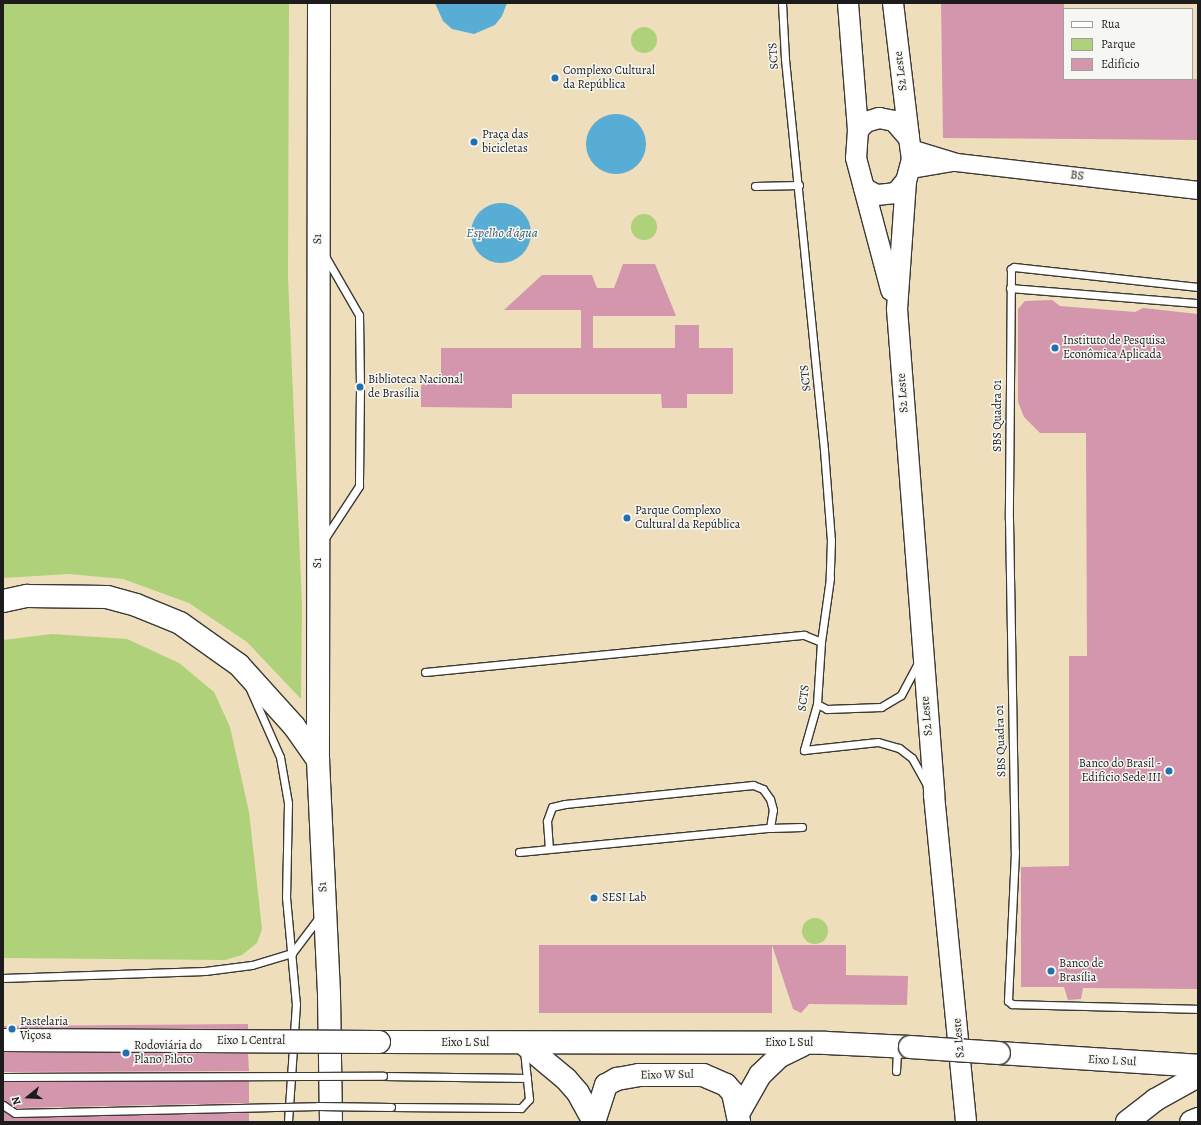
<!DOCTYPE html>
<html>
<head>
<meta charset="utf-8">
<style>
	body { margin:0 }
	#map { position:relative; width:1201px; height:1125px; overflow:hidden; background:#eedebc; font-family:Alegreya,serif }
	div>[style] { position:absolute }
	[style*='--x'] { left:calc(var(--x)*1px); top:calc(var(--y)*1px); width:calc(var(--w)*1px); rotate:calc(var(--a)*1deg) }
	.green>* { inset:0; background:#afd179 }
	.round { border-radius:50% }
	.water>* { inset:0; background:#58add4 }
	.building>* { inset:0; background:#d396ac }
	.roads { filter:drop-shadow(1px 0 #3c3934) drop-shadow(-1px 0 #3c3934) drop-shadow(0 1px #3c3934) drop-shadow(0 -1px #3c3934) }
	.service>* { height:7px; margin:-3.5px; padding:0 3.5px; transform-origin:3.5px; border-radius:3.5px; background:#fff }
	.tertiary>* { height:17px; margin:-8.5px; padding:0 8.5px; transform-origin:8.5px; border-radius:8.5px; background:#fff }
	.secondary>* { height:20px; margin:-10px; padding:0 10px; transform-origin:10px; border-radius:10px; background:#fff }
	.primary>* { height:22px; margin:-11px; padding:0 11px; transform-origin:11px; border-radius:11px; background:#fff }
	.trunk>* { height:22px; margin:-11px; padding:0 11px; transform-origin:11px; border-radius:11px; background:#fff }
	.bridges { filter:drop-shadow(1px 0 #3c3934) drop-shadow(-1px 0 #3c3934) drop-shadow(0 1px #3c3934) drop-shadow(0 -1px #3c3934) }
	.service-bridge>* { height:7px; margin:-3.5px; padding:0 3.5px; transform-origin:3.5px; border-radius:3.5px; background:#fff }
	.primary-bridge>* { height:22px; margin:-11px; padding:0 11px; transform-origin:11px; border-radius:11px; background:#fff }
	.dots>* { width:11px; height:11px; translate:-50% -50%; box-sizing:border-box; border:2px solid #f6f6f2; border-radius:50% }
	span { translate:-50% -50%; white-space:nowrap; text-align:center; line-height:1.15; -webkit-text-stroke:3px #f6f6f2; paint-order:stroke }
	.street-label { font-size:12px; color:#1c1c1c }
	.poi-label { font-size:12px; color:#1c1c1c }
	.left { translate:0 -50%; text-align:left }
	.right { translate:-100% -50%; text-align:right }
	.water-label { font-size:13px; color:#375d6f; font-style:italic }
	.frame { position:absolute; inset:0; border:4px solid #1c1c1c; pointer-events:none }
	.legend { position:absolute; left:1063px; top:8px; width:130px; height:72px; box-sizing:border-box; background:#f6f6f2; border:1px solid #9f9f9c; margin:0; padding:5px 7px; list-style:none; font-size:12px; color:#1c1c1c }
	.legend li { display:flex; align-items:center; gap:8px; height:20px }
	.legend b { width:20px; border:1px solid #9f9f9c }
	.north { position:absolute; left:8px; top:1077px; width:40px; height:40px; -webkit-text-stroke:3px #f6f6f2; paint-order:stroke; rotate:252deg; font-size:11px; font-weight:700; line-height:16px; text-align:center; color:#1c1c1c }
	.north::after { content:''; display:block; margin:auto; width:14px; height:18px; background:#1c1c1c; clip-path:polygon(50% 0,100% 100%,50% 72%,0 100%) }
</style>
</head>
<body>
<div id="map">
	<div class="green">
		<div style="clip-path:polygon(3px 3px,289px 3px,288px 278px,302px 605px,301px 699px,247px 642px,189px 603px,123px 579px,69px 574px,3px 578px)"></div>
		<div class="round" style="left:631px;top:27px;width:26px;height:26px"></div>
		<div class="round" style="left:631px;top:214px;width:26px;height:26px"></div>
		<div style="clip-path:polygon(52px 634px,127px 639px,179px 663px,214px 692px,230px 727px,249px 812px,262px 929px,257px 943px,242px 955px,225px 960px,3px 958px,3px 640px)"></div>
		<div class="round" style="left:802px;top:918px;width:26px;height:26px"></div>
	</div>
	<div class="water">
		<div style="clip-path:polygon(435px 3px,507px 3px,502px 16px,495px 25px,474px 34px,452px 29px,443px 21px)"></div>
		<div class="round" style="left:586px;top:114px;width:60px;height:60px"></div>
		<div class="round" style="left:471px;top:203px;width:60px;height:60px"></div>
	</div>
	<div class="building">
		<div style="clip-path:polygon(941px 3px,1064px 3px,1064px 79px,1198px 79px,1198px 140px,943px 138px)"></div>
		<div style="clip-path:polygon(623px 264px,655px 264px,676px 316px,593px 316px,593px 348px,675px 348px,675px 325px,699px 325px,699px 348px,733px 348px,733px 394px,687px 394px,687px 408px,662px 408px,661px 394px,512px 394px,512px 408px,421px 407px,421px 377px,441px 377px,441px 348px,581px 348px,581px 310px,504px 310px,542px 275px,592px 275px,597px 288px,614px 288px)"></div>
		<div style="clip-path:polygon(1052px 300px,1060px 306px,1135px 312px,1143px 308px,1198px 314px,1198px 989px,1083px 988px,1081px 999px,1068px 1000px,1064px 987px,1021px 987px,1021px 867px,1069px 866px,1069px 656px,1087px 656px,1086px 433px,1040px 433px,1024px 417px,1018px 402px,1018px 309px,1025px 301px)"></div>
		<div style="clip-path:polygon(539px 945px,772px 945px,772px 1013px,539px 1013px)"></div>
		<div style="clip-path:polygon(772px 945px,846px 945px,846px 975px,908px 976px,907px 1005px,809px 1004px,801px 1013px,793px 1009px)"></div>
		<div style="clip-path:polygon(248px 1024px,248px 1029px,3px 1028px,3px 1026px)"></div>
		<div style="clip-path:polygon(3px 1052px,248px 1054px,249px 1071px,3px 1072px)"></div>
		<div style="clip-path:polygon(249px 1081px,249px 1103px,16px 1108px,3px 1100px,3px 1082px)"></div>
		<div style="clip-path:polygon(3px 1111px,15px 1118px,249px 1113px,249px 1122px,3px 1122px)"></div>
	</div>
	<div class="roads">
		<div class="service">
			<div style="--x:782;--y:3;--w:56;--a:86.9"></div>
			<div style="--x:785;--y:59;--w:393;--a:84.3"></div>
			<div style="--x:824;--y:450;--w:90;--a:85.6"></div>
			<div style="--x:831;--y:540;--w:38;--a:92"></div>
			<div style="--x:830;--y:578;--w:65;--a:98"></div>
			<div style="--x:821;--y:642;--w:62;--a:93.7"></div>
			<div style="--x:817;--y:704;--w:48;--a:105.8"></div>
			<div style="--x:804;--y:750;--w:74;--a:-6.2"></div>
			<div style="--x:878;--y:742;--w:22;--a:16"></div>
			<div style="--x:899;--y:748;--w:16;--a:38"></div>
			<div style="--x:912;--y:758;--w:29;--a:61"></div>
			<div style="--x:755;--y:186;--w:44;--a:-1.3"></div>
			<div style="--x:325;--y:256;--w:68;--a:60"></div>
			<div style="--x:359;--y:315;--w:72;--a:89.2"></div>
			<div style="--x:360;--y:387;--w:99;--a:90.6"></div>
			<div style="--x:359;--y:486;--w:62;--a:123.2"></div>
			<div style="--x:1198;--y:287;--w:185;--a:-173.8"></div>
			<div style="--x:1014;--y:267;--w:4;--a:146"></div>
			<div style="--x:1011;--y:269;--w:250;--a:90.5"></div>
			<div style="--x:1009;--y:519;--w:333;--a:89"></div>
			<div style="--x:1015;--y:852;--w:149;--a:92.7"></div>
			<div style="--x:1008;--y:1001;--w:5;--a:37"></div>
			<div style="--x:1012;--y:1004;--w:186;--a:1.5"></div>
			<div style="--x:1010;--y:288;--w:189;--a:4.6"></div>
			<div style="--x:425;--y:672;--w:381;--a:-5.6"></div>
			<div style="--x:804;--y:635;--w:18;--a:22"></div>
			<div style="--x:250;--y:689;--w:74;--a:66.2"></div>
			<div style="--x:280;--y:757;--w:47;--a:80.1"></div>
			<div style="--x:288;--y:803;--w:94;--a:91.2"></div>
			<div style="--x:286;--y:897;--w:107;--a:84.7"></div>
			<div style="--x:296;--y:1004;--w:118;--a:93.9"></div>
			<div style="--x:817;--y:704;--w:11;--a:27"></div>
			<div style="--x:827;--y:709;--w:54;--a:-2.1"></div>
			<div style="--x:881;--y:707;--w:23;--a:-31"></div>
			<div style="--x:901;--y:695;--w:36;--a:-62"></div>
			<div style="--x:770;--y:828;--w:32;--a:-2"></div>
			<div style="--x:519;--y:852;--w:252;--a:-5.5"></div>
			<div style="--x:770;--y:828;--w:18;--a:-81"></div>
			<div style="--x:773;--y:810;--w:11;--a:-105"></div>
			<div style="--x:770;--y:799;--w:12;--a:-125"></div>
			<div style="--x:763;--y:789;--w:11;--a:-158"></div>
			<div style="--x:753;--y:785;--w:189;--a:174.2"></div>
			<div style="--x:565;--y:804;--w:13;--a:167"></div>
			<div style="--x:552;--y:807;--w:15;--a:110"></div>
			<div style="--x:547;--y:821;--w:28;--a:86"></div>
			<div style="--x:3;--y:978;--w:202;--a:-2"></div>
			<div style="--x:205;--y:971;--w:47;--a:-7.3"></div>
			<div style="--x:252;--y:965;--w:42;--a:-16.7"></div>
			<div style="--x:292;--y:953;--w:46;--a:-52.9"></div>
			<div style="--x:896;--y:1071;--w:21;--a:-87"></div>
			<div style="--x:383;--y:1076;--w:144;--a:0.8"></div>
			<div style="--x:391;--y:1107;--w:130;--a:0.4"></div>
			<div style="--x:521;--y:1108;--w:12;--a:-48"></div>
			<div style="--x:529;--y:1099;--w:48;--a:-95.9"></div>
		</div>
		<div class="tertiary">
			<div style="--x:910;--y:148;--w:48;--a:16.9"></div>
			<div style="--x:956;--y:162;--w:244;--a:6.6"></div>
			<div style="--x:910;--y:169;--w:43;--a:-9.5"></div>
		</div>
		<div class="secondary">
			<div style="--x:848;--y:3;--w:127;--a:85.5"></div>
			<div style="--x:858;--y:130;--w:28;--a:94"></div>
			<div style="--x:856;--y:158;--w:137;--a:75.1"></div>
			<div style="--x:893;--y:3;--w:136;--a:83.2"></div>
			<div style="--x:858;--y:130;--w:11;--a:-45"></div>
			<div style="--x:866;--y:122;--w:14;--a:-17"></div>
			<div style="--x:879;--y:118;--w:15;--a:11"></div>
			<div style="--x:894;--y:121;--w:23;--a:49"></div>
			<div style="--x:909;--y:138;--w:21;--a:82"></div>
			<div style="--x:912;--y:159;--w:23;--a:105"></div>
			<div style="--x:906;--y:181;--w:16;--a:130"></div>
			<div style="--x:896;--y:193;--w:20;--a:174"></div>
			<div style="--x:876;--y:195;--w:14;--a:-150"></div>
			<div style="--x:906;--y:181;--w:128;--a:94"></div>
			<div style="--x:897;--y:309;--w:487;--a:85.6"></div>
			<div style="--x:934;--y:795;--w:329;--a:84.4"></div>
		</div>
		<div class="primary">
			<div style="--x:379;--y:1042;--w:447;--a:0.1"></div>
			<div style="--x:826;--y:1043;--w:84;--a:2.7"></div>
			<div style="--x:524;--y:1044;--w:55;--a:39.8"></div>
			<div style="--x:566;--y:1079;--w:18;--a:49"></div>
			<div style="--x:578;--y:1093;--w:33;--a:61"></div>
			<div style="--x:999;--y:1053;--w:199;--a:3.7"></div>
			<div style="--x:739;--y:1112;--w:43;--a:-60.4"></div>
			<div style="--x:760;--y:1075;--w:28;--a:-44"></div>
			<div style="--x:780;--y:1056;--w:25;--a:-26"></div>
			<div style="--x:594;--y:1122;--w:39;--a:-72"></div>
			<div style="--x:606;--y:1085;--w:13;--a:-29"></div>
			<div style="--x:617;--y:1079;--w:22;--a:-10"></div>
			<div style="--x:639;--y:1075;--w:64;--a:0"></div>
			<div style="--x:703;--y:1075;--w:25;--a:23"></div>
			<div style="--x:726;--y:1085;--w:11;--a:49"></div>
			<div style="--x:733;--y:1093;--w:30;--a:78"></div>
		</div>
		<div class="trunk">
			<div style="--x:319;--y:3;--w:757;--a:90.08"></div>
			<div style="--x:318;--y:760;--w:235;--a:87.3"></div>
			<div style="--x:329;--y:995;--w:127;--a:89.1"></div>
			<div style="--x:3;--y:601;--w:25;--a:-12"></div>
			<div style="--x:27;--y:596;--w:80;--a:0.7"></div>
			<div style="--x:107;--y:597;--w:30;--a:15"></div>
			<div style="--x:136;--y:605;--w:48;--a:22.2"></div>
			<div style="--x:180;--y:623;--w:72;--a:35.4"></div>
			<div style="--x:239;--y:665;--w:82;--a:48"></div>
			<div style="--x:294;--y:726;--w:42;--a:54.8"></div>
			<div style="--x:1127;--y:1122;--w:36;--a:-38"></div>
			<div style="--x:1155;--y:1100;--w:49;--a:-29.2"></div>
			<div style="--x:1191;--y:1122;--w:8;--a:-23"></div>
		</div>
	</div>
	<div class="bridges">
		<div class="service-bridge">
			<div style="--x:3;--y:1077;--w:380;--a:-0.2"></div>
			<div style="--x:3;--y:1105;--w:14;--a:34"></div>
			<div style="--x:15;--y:1113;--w:303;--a:-1.3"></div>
			<div style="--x:318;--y:1106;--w:73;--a:0.8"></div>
		</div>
		<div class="primary-bridge">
			<div style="--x:3;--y:1040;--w:376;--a:0.3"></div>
			<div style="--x:910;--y:1047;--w:89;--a:3.9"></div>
		</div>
	</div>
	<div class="dots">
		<div style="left:555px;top:78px;background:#1f6fb2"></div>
		<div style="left:474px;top:142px;background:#1f6fb2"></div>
		<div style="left:1055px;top:348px;background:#1f6fb2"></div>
		<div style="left:360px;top:387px;background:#1f6fb2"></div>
		<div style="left:627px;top:518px;background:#1f6fb2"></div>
		<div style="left:1169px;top:771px;background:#1f6fb2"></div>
		<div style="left:594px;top:898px;background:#1f6fb2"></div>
		<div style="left:1051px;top:971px;background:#1f6fb2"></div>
		<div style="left:12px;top:1029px;background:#1f6fb2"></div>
		<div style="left:126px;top:1053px;background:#1f6fb2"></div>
	</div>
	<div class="street-label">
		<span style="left:774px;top:56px;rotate:-94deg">SCTS</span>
		<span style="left:901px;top:71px;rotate:-97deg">S2 Leste</span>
		<span style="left:1077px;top:176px;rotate:7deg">BS</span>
		<span style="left:318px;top:239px;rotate:-89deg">S1</span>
		<span style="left:806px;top:378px;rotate:-96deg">SCTS</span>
		<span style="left:903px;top:393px;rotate:-94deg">S2 Leste</span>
		<span style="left:998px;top:416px;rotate:-90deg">SBS Quadra 01</span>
		<span style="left:318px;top:563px;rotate:-90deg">S1</span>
		<span style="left:804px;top:698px;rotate:-83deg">SCTS</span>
		<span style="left:927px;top:716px;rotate:-95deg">S2 Leste</span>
		<span style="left:1001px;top:741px;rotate:-92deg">SBS Quadra 01</span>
		<span style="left:323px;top:887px;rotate:-94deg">S1</span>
		<span style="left:959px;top:1038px;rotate:-95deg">S2 Leste</span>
		<span style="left:251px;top:1041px">Eixo L Central</span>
		<span style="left:465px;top:1043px">Eixo L Sul</span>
		<span style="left:789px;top:1043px">Eixo L Sul</span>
		<span style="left:1112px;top:1061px;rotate:3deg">Eixo L Sul</span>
		<span style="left:667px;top:1075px;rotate:-1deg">Eixo W Sul</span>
	</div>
	<div class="poi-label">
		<span class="left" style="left:563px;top:78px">Complexo Cultural<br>da República</span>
		<span class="left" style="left:482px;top:142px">Praça das<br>bicicletas</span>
		<span class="left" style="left:1063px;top:348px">Instituto de Pesquisa<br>Econômica Aplicada</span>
		<span class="left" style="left:368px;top:387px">Biblioteca Nacional<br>de Brasília</span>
		<span class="left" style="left:635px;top:518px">Parque Complexo<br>Cultural da República</span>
		<span class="right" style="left:1161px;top:771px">Banco do Brasil -<br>Edifício Sede III</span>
		<span class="left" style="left:602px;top:898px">SESI Lab</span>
		<span class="left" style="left:1059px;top:971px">Banco de<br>Brasília</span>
		<span class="left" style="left:20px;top:1029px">Pastelaria<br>Viçosa</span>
		<span class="left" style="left:134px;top:1053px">Rodoviária do<br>Plano Piloto</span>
	</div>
	<div class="water-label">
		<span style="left:502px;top:233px">Espelho d'água</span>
	</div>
	<div class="frame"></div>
	<ul class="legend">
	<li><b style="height:5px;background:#fff"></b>Rua</li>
	<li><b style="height:11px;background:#afd179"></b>Parque</li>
	<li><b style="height:11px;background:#d396ac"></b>Edifício</li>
	</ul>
	<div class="north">N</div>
</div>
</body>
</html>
